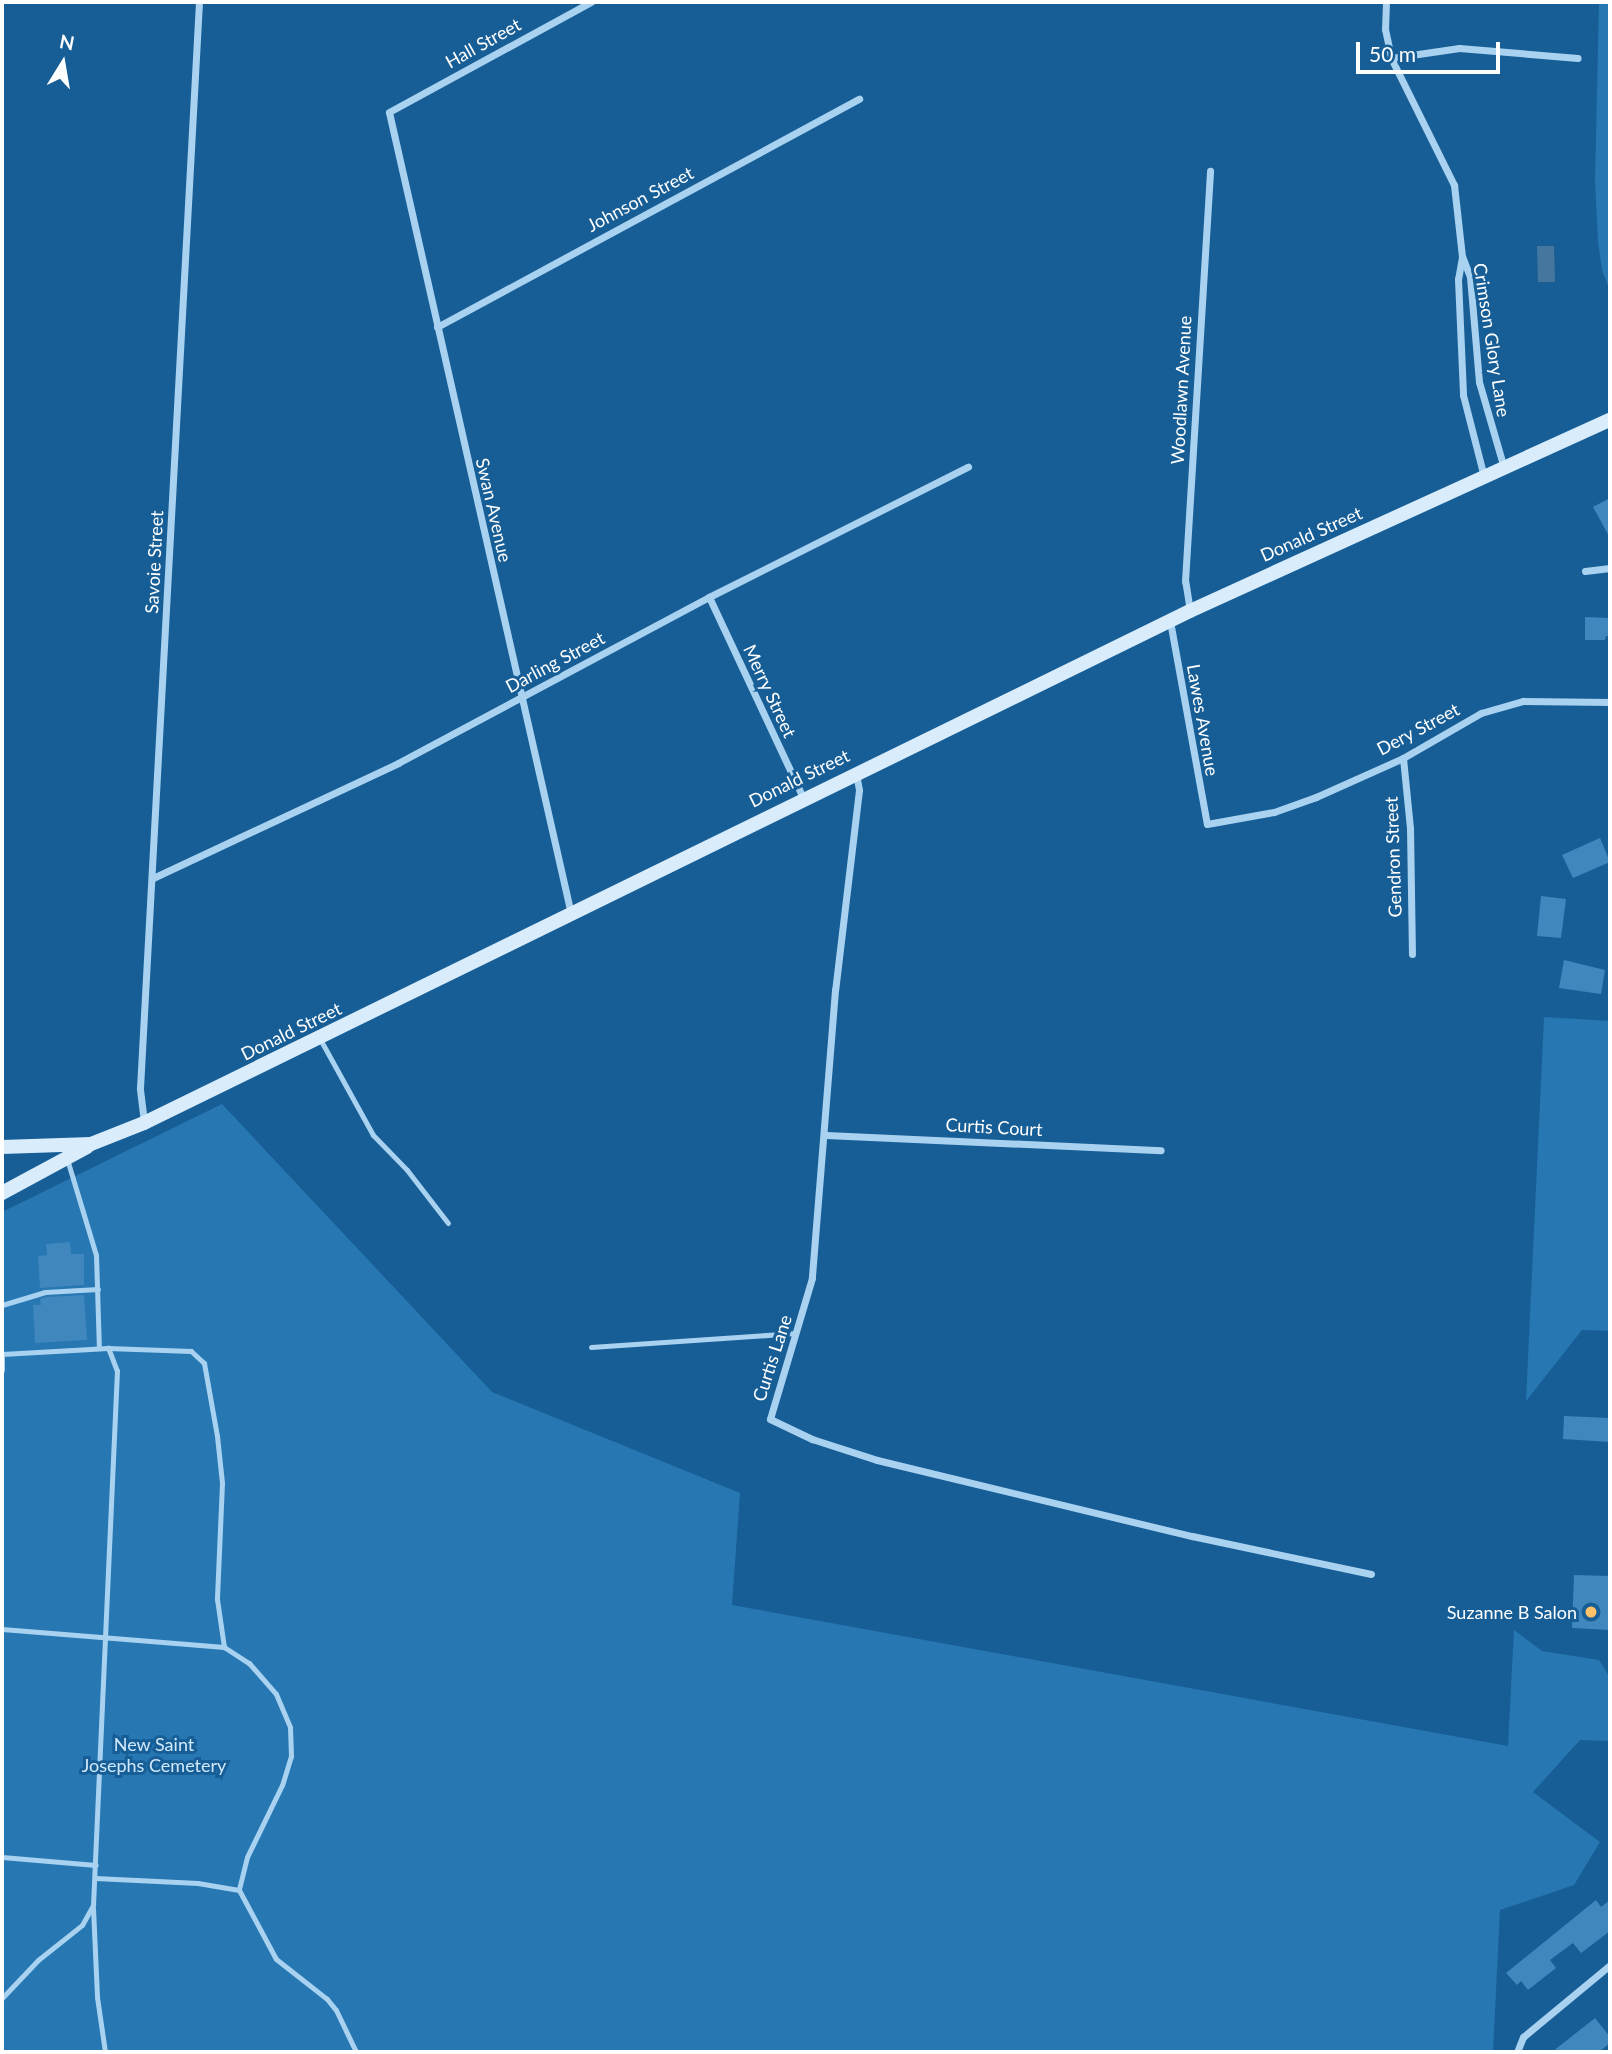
<!DOCTYPE html>
<html>
<head>
<meta charset="utf-8">
<style>
	body { margin:0 }
	#map { position:relative; width:1612px; height:2054px; overflow:hidden; background:#175e96; font-family:Lato,sans-serif }
	div>[style] { position:absolute }
	[style*='--x'] { left:calc(var(--x)*1px); top:calc(var(--y)*1px); width:calc(var(--w)*1px); rotate:calc(var(--a)*1deg) }
	.green>* { inset:0; background:#2777b2 }
	.water>* { inset:0; background:#44769e }
	.building>* { inset:0; background:#4087bd }
	.lane>* { height:5px; margin:-2.5px; padding:0 2.5px; transform-origin:2.5px; border-radius:2.5px; background:#a9d2f1 }
	.street>* { height:7px; margin:-3.5px; padding:0 3.5px; transform-origin:3.5px; border-radius:3.5px; background:#a9d2f1 }
	.secondary>* { height:14px; margin:-7px; padding:0 7px; transform-origin:7px; border-radius:7px; background:#d8ecfc }
	.dots>* { width:19px; height:19px; translate:-50% -50%; box-sizing:border-box; border:4px solid #175e96; border-radius:50% }
	span { translate:-50% -50%; white-space:nowrap; text-align:center; line-height:1.15; -webkit-text-stroke:6px #175e96; paint-order:stroke }
	.street-label { font-size:18px; color:#fff }
	.poi-label { font-size:18px; color:#fff }
	.right { translate:-100% -50%; text-align:right }
	.park-label { font-size:18px; color:#d0e9fc }
	.frame { position:absolute; inset:0; border:4px solid #fff; pointer-events:none }
	.north { position:absolute; left:28px; top:28px; width:70px; height:70px; -webkit-text-stroke:5px #175e96; paint-order:stroke; rotate:11deg; font-size:19px; font-weight:700; line-height:28px; text-align:center; color:#fff }
	.north::after { content:''; display:block; margin:auto; width:24px; height:32px; background:#fff; clip-path:polygon(50% 0,100% 100%,50% 72%,0 100%) }
	.scale { position:absolute; left:1356px; top:42px; width:144px; height:32px; box-sizing:border-box; border:4px solid #fff; border-top:0; padding-left:9px; font-size:21px; line-height:24px; white-space:nowrap; color:#fff; -webkit-text-stroke:5px #175e96; paint-order:stroke }
</style>
</head>
<body>
<div id="map">
	<div class="green">
		<div style="clip-path:polygon(1599px 2px,1610px 2px,1610px 291px,1602px 270px,1598px 242px,1595px 181px)"></div>
		<div style="clip-path:polygon(1544px 1017px,1610px 1021px,1610px 1331px,1582px 1330px,1526px 1401px)"></div>
		<div style="clip-path:polygon(222px 1104px,492px 1392px,740px 1493px,732px 1605px,1508px 1746px,1514px 1630px,1542px 1651px,1599px 1660px,1610px 1678px,1610px 1741px,1580px 1740px,1533px 1792px,1600px 1842px,1574px 1885px,1500px 1910px,1493px 2052px,2px 2052px,2px 1212px)"></div>
	</div>
	<div class="water">
		<div style="clip-path:polygon(1554px 246px,1555px 282px,1538px 282px,1537px 246px)"></div>
	</div>
	<div class="building">
		<div style="clip-path:polygon(1610px 498px,1610px 538px,1593px 507px)"></div>
		<div style="clip-path:polygon(1585px 617px,1610px 618px,1610px 636px,1606px 636px,1605px 640px,1585px 640px)"></div>
		<div style="clip-path:polygon(1600px 838px,1610px 862px,1573px 878px,1562px 855px)"></div>
		<div style="clip-path:polygon(1541px 896px,1566px 899px,1561px 938px,1537px 936px)"></div>
		<div style="clip-path:polygon(1564px 960px,1605px 970px,1601px 994px,1559px 988px)"></div>
		<div style="clip-path:polygon(70px 1242px,71px 1254px,84px 1254px,84px 1285px,40px 1288px,38px 1256px,47px 1255px,46px 1244px)"></div>
		<div style="clip-path:polygon(84px 1295px,87px 1340px,35px 1343px,33px 1305px,41px 1305px,40px 1299px,46px 1297px)"></div>
		<div style="clip-path:polygon(1564px 1416px,1610px 1418px,1610px 1442px,1563px 1439px)"></div>
		<div style="clip-path:polygon(1574px 1575px,1610px 1576px,1610px 1630px,1572px 1628px)"></div>
		<div style="clip-path:polygon(1596px 1900px,1601px 1907px,1610px 1900px,1610px 1931px,1581px 1953px,1573px 1943px,1550px 1960px,1556px 1968px,1528px 1990px,1521px 1981px,1517px 1985px,1506px 1973px)"></div>
		<div style="clip-path:polygon(1595px 2018px,1610px 2037px,1610px 2043px,1599px 2052px,1552px 2052px)"></div>
	</div>
	<div class="lane">
		<div style="--x:320;--y:1039;--w:110;--a:61.1"></div>
		<div style="--x:373;--y:1135;--w:49;--a:45.8"></div>
		<div style="--x:407;--y:1170;--w:67;--a:52.3"></div>
		<div style="--x:67;--y:1159;--w:100;--a:73.2"></div>
		<div style="--x:96;--y:1255;--w:93;--a:88.2"></div>
		<div style="--x:2;--y:1305;--w:45;--a:-16.8"></div>
		<div style="--x:45;--y:1292;--w:53;--a:-3.2"></div>
		<div style="--x:591;--y:1347;--w:204;--a:-3.9"></div>
		<div style="--x:108;--y:1348;--w:83;--a:2.1"></div>
		<div style="--x:191;--y:1351;--w:18;--a:43"></div>
		<div style="--x:204;--y:1363;--w:74;--a:79.9"></div>
		<div style="--x:217;--y:1436;--w:47;--a:83.9"></div>
		<div style="--x:222;--y:1483;--w:116;--a:92.5"></div>
		<div style="--x:217;--y:1599;--w:49;--a:81.7"></div>
		<div style="--x:2;--y:1353;--w:17;--a:90"></div>
		<div style="--x:2;--y:1629;--w:223;--a:4.6"></div>
		<div style="--x:224;--y:1647;--w:30;--a:33"></div>
		<div style="--x:249;--y:1663;--w:41;--a:48.9"></div>
		<div style="--x:276;--y:1694;--w:36;--a:67"></div>
		<div style="--x:290;--y:1727;--w:29;--a:88"></div>
		<div style="--x:291;--y:1756;--w:30;--a:107"></div>
		<div style="--x:282;--y:1785;--w:80;--a:115.9"></div>
		<div style="--x:247;--y:1857;--w:34;--a:104"></div>
		<div style="--x:239;--y:1890;--w:42;--a:-170.3"></div>
		<div style="--x:198;--y:1883;--w:103;--a:-177.2"></div>
		<div style="--x:2;--y:1857;--w:94;--a:4.9"></div>
		<div style="--x:239;--y:1890;--w:78;--a:61.8"></div>
		<div style="--x:276;--y:1959;--w:65;--a:38.1"></div>
		<div style="--x:327;--y:1999;--w:14;--a:51"></div>
		<div style="--x:336;--y:2010;--w:47;--a:64.5"></div>
		<div style="--x:93;--y:1908;--w:89;--a:87.4"></div>
		<div style="--x:97;--y:1997;--w:56;--a:81.7"></div>
		<div style="--x:2;--y:1998;--w:52;--a:-46.5"></div>
		<div style="--x:38;--y:1960;--w:56;--a:-38.5"></div>
		<div style="--x:82;--y:1925;--w:23;--a:-61"></div>
		<div style="--x:93;--y:1905;--w:535;--a:-87.43"></div>
		<div style="--x:117;--y:1371;--w:25;--a:-111"></div>
		<div style="--x:108;--y:1348;--w:106;--a:176.8"></div>
	</div>
	<div class="street">
		<div style="--x:1386;--y:2;--w:27;--a:92"></div>
		<div style="--x:1385;--y:29;--w:30;--a:78"></div>
		<div style="--x:1391;--y:58;--w:142;--a:63.6"></div>
		<div style="--x:1454;--y:185;--w:71;--a:83.6"></div>
		<div style="--x:1462;--y:256;--w:22;--a:69"></div>
		<div style="--x:1470;--y:277;--w:105;--a:85.1"></div>
		<div style="--x:1479;--y:382;--w:90;--a:73.8"></div>
		<div style="--x:1391;--y:58;--w:69;--a:-8.4"></div>
		<div style="--x:1459;--y:48;--w:119;--a:4.8"></div>
		<div style="--x:1462;--y:257;--w:22;--a:100"></div>
		<div style="--x:1458;--y:279;--w:116;--a:87.5"></div>
		<div style="--x:1463;--y:395;--w:85;--a:75.6"></div>
		<div style="--x:437;--y:327;--w:480;--a:-28.4"></div>
		<div style="--x:1585;--y:571;--w:25;--a:-7"></div>
		<div style="--x:709;--y:597;--w:222;--a:64.9"></div>
		<div style="--x:1190;--y:611;--w:30;--a:-99"></div>
		<div style="--x:1185;--y:581;--w:411;--a:-86.5"></div>
		<div style="--x:1170;--y:621;--w:206;--a:79.7"></div>
		<div style="--x:1207;--y:824;--w:68;--a:-10.2"></div>
		<div style="--x:1274;--y:812;--w:45;--a:-19.7"></div>
		<div style="--x:1316;--y:797;--w:95;--a:-24.1"></div>
		<div style="--x:1403;--y:758;--w:90;--a:-30"></div>
		<div style="--x:1481;--y:713;--w:44;--a:-15.9"></div>
		<div style="--x:1523;--y:701;--w:87;--a:0.7"></div>
		<div style="--x:1403;--y:758;--w:70;--a:84.3"></div>
		<div style="--x:1410;--y:828;--w:126;--a:89.1"></div>
		<div style="--x:856;--y:773;--w:17;--a:80"></div>
		<div style="--x:859;--y:790;--w:201;--a:96.8"></div>
		<div style="--x:835;--y:990;--w:289;--a:94.6"></div>
		<div style="--x:812;--y:1278;--w:147;--a:106.6"></div>
		<div style="--x:770;--y:1419;--w:47;--a:25.5"></div>
		<div style="--x:812;--y:1439;--w:68;--a:17.9"></div>
		<div style="--x:877;--y:1460;--w:324;--a:13.6"></div>
		<div style="--x:1192;--y:1536;--w:183;--a:12"></div>
		<div style="--x:153;--y:878;--w:271;--a:-25.1"></div>
		<div style="--x:398;--y:763;--w:353;--a:-28.1"></div>
		<div style="--x:709;--y:597;--w:290;--a:-26.7"></div>
		<div style="--x:571;--y:914;--w:822;--a:-102.79"></div>
		<div style="--x:389;--y:112;--w:230;--a:-28.6"></div>
		<div style="--x:144;--y:1122;--w:34;--a:-97"></div>
		<div style="--x:140;--y:1088;--w:1088;--a:-86.89"></div>
		<div style="--x:826;--y:1135;--w:335;--a:2.6"></div>
		<div style="--x:1517;--y:2052;--w:16;--a:-68"></div>
		<div style="--x:1523;--y:2037;--w:113;--a:-39.6"></div>
	</div>
	<div class="secondary">
		<div style="--x:2;--y:1147;--w:89;--a:-1.9"></div>
		<div style="--x:91;--y:1144;--w:57;--a:-21.6"></div>
		<div style="--x:144;--y:1123;--w:1165;--a:-26.08"></div>
		<div style="--x:1190;--y:611;--w:461;--a:-24.5"></div>
		<div style="--x:2;--y:1193;--w:97;--a:-28.4"></div>
	</div>
	<div class="dots">
		<div style="left:1591px;top:1612px;background:#ffc169"></div>
	</div>
	<div class="street-label">
		<span style="left:483px;top:43px;rotate:-29deg">Hall Street</span>
		<span style="left:640px;top:199px;rotate:-28deg">Johnson Street</span>
		<span style="left:1492px;top:340px;rotate:81deg">Crimson Glory Lane</span>
		<span style="left:1181px;top:390px;rotate:-87deg">Woodlawn Avenue</span>
		<span style="left:494px;top:510px;rotate:77deg">Swan Avenue</span>
		<span style="left:1311px;top:534px;rotate:-24deg">Donald Street</span>
		<span style="left:154px;top:562px;rotate:-87deg">Savoie Street</span>
		<span style="left:555px;top:662px;rotate:-28deg">Darling Street</span>
		<span style="left:770px;top:691px;rotate:65deg">Merry Street</span>
		<span style="left:1203px;top:720px;rotate:80deg">Lawes Avenue</span>
		<span style="left:1418px;top:729px;rotate:-28deg">Dery Street</span>
		<span style="left:799px;top:778px;rotate:-26deg">Donald Street</span>
		<span style="left:1393px;top:857px;rotate:-92deg">Gendron Street</span>
		<span style="left:291px;top:1031px;rotate:-26deg">Donald Street</span>
		<span style="left:994px;top:1127px;rotate:3deg">Curtis Court</span>
		<span style="left:772px;top:1358px;rotate:-72deg">Curtis Lane</span>
	</div>
	<div class="poi-label">
		<span class="right" style="left:1577px;top:1612px">Suzanne B Salon</span>
	</div>
	<div class="park-label">
		<span style="left:154px;top:1755px">New Saint<br>Josephs Cemetery</span>
	</div>
	<div class="frame"></div>
	<div class="north">N</div>
	<div class="scale">50 m</div>
</div>
</body>
</html>
